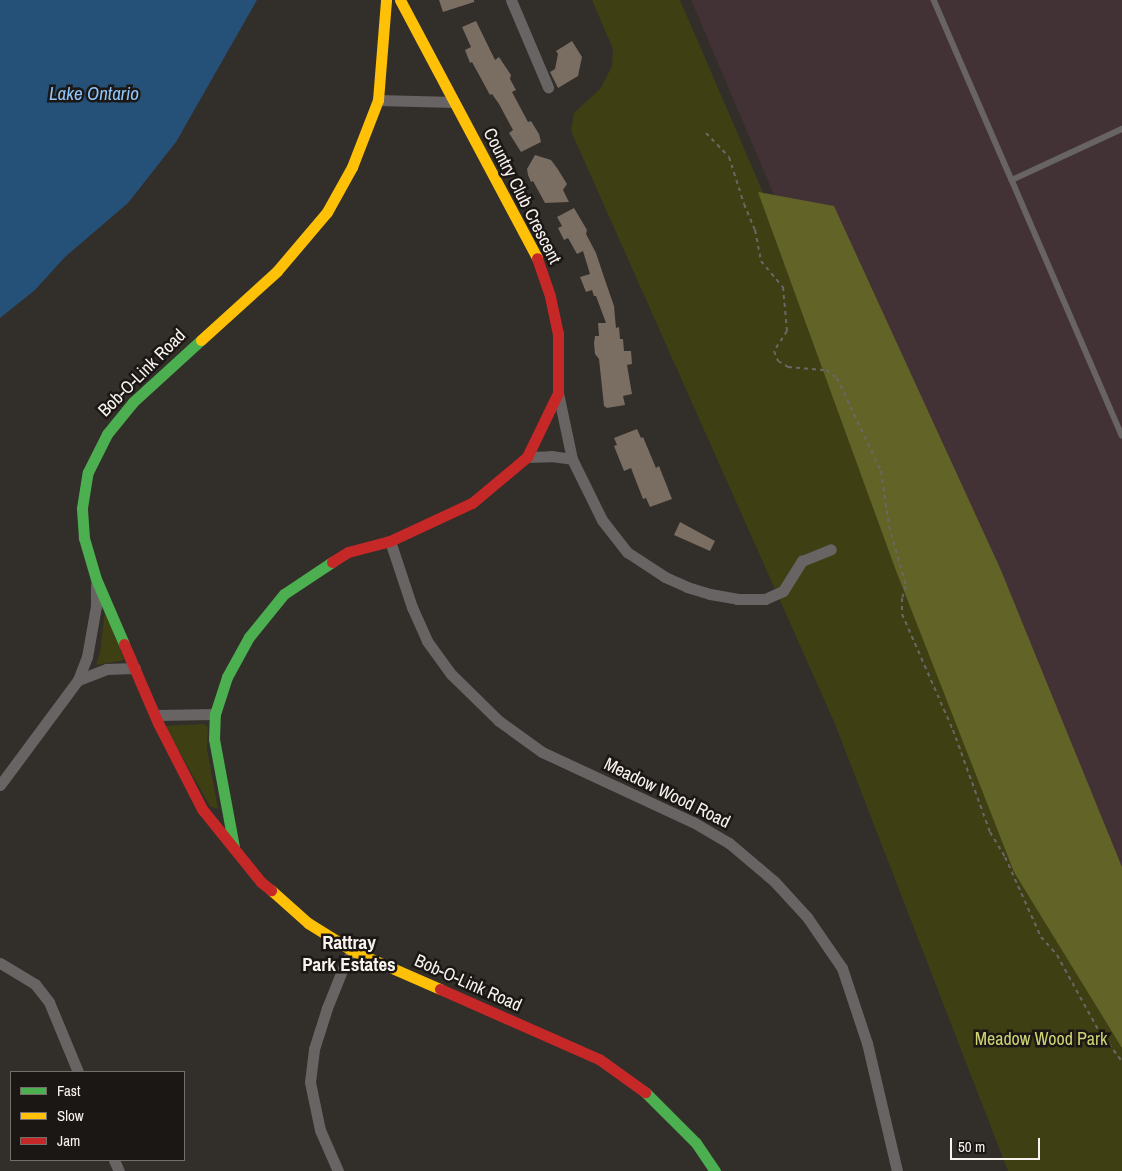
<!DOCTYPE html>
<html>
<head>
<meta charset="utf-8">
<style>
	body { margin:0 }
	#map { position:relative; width:1122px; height:1171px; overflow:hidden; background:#322e2a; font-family:"Archivo Narrow",sans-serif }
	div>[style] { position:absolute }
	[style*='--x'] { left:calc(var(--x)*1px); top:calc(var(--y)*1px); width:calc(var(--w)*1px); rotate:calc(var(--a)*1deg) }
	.industrial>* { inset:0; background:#423135 }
	.green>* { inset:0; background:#3f3f14 }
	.forest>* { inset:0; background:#626327 }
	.water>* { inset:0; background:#255078 }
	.building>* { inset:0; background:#7a6d62 }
	.path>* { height:2px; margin-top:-1px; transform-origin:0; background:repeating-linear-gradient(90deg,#696666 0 4px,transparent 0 8px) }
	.lane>* { height:5.5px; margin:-2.75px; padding:0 2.75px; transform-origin:2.75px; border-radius:2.75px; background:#686464 }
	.street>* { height:11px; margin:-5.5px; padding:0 5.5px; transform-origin:5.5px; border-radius:5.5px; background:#686464 }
	.fast>* { height:11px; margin:-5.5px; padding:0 5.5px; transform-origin:5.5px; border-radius:5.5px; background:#4caf50 }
	.slow>* { height:11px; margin:-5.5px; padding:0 5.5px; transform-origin:5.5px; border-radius:5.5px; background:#ffc107 }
	.jam>* { height:11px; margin:-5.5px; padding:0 5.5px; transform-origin:5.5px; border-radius:5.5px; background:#c62828 }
	span { translate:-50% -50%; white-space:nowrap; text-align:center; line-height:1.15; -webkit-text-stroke:5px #1b1714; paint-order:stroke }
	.street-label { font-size:18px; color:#f9f3ef }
	.park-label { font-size:18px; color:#d0d373 }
	.water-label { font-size:19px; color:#8fc5fc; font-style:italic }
	.neighbourhood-label { font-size:19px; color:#f9f3ef; font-weight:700 }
	.legend { position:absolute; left:10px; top:1071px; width:175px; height:90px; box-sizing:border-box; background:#1b1714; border:1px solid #746f6c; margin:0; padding:6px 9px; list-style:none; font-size:15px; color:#f9f3ef }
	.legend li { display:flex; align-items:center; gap:10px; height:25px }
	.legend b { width:25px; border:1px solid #746f6c }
	.scale { position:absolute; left:950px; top:1138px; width:90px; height:22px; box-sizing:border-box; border:2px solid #f9f3ef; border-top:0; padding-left:6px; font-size:15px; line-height:18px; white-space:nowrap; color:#f9f3ef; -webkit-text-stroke:4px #1b1714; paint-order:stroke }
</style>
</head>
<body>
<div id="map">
	<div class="industrial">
		<div style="clip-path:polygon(691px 0,1122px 0,1122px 1001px,1034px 806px)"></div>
	</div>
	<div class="green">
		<div style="clip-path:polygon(592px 0,680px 0,1122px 1025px,1122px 1171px,1008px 1171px,835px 724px,571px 131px,574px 113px,601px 88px,612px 66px,613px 49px)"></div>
		<div style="clip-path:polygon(105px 611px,124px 660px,96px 665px,100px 653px)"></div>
		<div style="clip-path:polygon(204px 724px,208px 727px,207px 749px,218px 809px,210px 806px,165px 726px)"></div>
	</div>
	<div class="forest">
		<div style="clip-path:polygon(758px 192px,834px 206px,1000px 568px,1122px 867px,1122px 1048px,1014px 872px,895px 568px)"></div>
	</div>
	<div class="water">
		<div style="clip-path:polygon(0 0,257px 0,176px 142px,128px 203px,65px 257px,35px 290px,0 318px)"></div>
	</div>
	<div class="building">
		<div style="clip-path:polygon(439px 0,474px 0,474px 2px,443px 12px)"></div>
		<div style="clip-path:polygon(476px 21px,495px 60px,499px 57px,511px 75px,510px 79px,516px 90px,512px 92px,528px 122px,531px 121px,539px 134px,541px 142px,521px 152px,509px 133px,513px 130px,499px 104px,492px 94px,490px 95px,472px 62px,470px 63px,465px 50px,471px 47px,462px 27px)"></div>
		<div style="clip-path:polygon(572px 41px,582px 57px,578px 76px,558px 88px,550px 72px,555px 69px,558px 54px,556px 51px)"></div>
		<div style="clip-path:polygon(535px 155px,551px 160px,557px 168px,567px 184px,563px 190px,569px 202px,545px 203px,533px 181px,531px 182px,528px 175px,527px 169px)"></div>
		<div style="clip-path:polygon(574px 208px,587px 230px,586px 234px,596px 253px,605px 280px,614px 306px,616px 328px,619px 327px,620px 339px,623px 339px,624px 351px,631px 351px,632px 364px,627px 365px,632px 394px,623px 396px,625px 405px,607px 408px,604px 406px,599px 359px,595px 354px,594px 343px,595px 336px,599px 336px,598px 323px,606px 323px,596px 296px,594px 296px,592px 290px,586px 292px,580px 277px,590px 274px,583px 251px,577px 254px,568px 238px,564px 240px,558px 228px,562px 226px,557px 217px)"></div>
		<div style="clip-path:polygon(637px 429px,641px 438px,643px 437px,656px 468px,659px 466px,672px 499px,650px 507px,646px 498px,643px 499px,631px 468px,624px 471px,614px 446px,617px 445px,614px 438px)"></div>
		<div style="clip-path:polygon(680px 522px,715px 541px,710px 551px,674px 535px)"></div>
	</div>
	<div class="path">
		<div style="--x:706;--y:133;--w:33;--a:46"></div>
		<div style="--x:729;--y:157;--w:49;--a:72.3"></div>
		<div style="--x:744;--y:204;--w:28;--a:67"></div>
		<div style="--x:755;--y:230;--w:32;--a:79"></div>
		<div style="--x:761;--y:261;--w:34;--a:50"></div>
		<div style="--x:783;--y:287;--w:44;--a:84.8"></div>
		<div style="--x:787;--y:331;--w:24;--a:123"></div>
		<div style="--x:774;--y:351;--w:11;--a:68"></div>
		<div style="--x:778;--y:361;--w:12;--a:31"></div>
		<div style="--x:788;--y:367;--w:38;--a:5"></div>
		<div style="--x:826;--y:370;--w:14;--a:36"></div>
		<div style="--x:837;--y:378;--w:103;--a:64.7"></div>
		<div style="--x:881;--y:471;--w:56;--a:81.7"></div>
		<div style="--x:889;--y:526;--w:62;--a:74.2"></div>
		<div style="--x:906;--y:586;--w:13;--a:108"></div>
		<div style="--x:902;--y:598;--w:16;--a:90"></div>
		<div style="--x:902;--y:614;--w:127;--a:66.3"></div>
		<div style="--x:953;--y:730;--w:109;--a:70.1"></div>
		<div style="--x:990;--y:832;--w:29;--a:59"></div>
		<div style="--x:1005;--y:857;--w:88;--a:65.8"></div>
		<div style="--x:1041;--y:937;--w:24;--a:48"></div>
		<div style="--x:1057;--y:955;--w:87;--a:61.1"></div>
		<div style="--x:1099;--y:1031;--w:39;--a:53"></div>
	</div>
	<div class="lane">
		<div style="--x:934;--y:0;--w:196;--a:66.6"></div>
		<div style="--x:1012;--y:180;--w:121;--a:-24.9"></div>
		<div style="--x:1012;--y:180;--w:278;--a:66.7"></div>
	</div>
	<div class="street">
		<div style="--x:511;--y:0;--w:95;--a:67"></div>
		<div style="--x:378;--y:100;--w:76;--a:1.5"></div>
		<div style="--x:558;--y:393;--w:67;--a:78"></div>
		<div style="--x:572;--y:459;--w:68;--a:63.8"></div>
		<div style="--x:602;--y:520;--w:41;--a:52"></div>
		<div style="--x:627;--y:552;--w:45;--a:33.3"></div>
		<div style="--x:665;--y:577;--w:24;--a:24"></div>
		<div style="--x:687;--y:587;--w:24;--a:17"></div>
		<div style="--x:710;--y:594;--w:27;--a:10"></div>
		<div style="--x:737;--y:599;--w:28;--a:0"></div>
		<div style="--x:765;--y:599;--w:20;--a:-24"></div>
		<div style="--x:783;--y:591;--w:36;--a:-58"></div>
		<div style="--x:802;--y:561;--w:31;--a:-22"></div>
		<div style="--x:527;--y:457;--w:24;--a:-2"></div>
		<div style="--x:551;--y:456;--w:21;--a:8"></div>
		<div style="--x:390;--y:541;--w:70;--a:71.6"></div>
		<div style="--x:412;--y:607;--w:37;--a:66"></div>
		<div style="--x:427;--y:641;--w:41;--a:54"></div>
		<div style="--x:451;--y:674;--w:67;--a:44.4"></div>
		<div style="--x:499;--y:721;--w:53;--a:35.8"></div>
		<div style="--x:542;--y:752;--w:166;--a:24.9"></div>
		<div style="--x:693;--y:822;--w:42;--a:30.3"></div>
		<div style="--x:729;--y:843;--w:59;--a:40.2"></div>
		<div style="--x:774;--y:881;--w:49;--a:47.5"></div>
		<div style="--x:807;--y:917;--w:62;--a:55.5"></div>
		<div style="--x:842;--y:968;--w:79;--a:71.6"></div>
		<div style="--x:867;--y:1043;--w:131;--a:76.8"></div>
		<div style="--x:78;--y:680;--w:30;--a:-21"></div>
		<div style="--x:106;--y:669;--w:29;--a:-2"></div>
		<div style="--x:156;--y:715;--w:59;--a:-1"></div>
		<div style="--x:0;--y:785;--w:131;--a:-53.4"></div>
		<div style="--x:78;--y:680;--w:25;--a:-69"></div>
		<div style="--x:87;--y:657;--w:52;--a:-80"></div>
		<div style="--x:96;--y:606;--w:21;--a:-90"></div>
		<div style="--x:0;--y:963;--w:41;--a:31"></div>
		<div style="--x:35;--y:984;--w:23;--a:52"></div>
		<div style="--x:49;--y:1002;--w:76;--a:67.5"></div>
		<div style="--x:114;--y:1160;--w:12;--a:66"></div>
		<div style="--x:338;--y:1171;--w:45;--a:-113.7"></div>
		<div style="--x:320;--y:1130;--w:49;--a:-101.8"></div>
		<div style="--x:310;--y:1082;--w:33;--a:-83"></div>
		<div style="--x:314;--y:1049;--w:43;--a:-72.4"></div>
		<div style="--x:327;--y:1008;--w:48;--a:-68.2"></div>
		<div style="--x:345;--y:963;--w:14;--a:-56"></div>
	</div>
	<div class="fast">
		<div style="--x:124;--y:644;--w:71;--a:-113.3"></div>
		<div style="--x:96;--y:579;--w:43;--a:-106.3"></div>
		<div style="--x:84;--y:538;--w:30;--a:-94"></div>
		<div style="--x:82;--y:508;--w:36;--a:-81"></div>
		<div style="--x:88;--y:472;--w:42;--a:-63.4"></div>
		<div style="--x:107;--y:434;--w:41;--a:-50.9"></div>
		<div style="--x:133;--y:402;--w:92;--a:-42.4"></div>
		<div style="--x:234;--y:847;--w:110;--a:-100.5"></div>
		<div style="--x:214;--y:739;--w:25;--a:-88"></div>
		<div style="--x:215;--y:714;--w:39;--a:-72"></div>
		<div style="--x:227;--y:677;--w:46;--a:-61.2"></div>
		<div style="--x:249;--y:637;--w:55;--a:-50.9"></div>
		<div style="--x:284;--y:594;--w:58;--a:-33.7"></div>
		<div style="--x:645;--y:1092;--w:72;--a:45"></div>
		<div style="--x:696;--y:1143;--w:34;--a:56"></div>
	</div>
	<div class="slow">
		<div style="--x:400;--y:0;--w:292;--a:62"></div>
		<div style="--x:201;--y:340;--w:103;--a:-42.2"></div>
		<div style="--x:277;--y:271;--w:77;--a:-49.7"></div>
		<div style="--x:327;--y:212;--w:51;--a:-60.9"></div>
		<div style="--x:352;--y:167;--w:72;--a:-68.8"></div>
		<div style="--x:378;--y:100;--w:100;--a:-85.4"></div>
		<div style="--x:271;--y:890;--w:50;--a:41.7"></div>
		<div style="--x:308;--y:923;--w:53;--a:31.9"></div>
		<div style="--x:353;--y:951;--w:95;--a:23.6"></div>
	</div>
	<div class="jam">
		<div style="--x:332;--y:562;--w:19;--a:-32"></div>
		<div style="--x:348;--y:552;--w:43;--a:-14.7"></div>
		<div style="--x:390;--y:541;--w:90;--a:-24.9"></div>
		<div style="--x:472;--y:503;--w:72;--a:-39.9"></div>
		<div style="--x:527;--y:457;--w:71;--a:-64.2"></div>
		<div style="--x:558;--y:393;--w:59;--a:-90"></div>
		<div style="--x:558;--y:334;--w:39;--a:-102"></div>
		<div style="--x:550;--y:296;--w:40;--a:-108.9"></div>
		<div style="--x:124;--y:644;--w:86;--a:66.7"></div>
		<div style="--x:158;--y:723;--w:97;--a:62.9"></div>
		<div style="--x:202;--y:809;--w:94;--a:51.1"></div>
		<div style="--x:261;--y:882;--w:13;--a:39"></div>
		<div style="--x:440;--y:989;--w:174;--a:23.8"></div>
		<div style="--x:599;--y:1059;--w:57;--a:35.7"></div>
	</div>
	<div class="street-label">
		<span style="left:522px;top:196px;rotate:63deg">Country Club Crescent</span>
		<span style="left:142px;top:373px;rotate:-45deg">Bob-O-Link Road</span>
		<span style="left:667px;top:793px;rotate:26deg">Meadow Wood Road</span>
		<span style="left:468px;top:983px;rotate:24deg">Bob-O-Link Road</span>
	</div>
	<div class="park-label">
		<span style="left:1041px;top:1039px">Meadow Wood Park</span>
	</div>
	<div class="water-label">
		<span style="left:94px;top:94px">Lake Ontario</span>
	</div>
	<div class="neighbourhood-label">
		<span style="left:349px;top:954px">Rattray<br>Park Estates</span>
	</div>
	<ul class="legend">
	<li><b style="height:6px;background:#4caf50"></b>Fast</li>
	<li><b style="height:6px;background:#ffc107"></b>Slow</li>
	<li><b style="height:6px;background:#c62828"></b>Jam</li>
	</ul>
	<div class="scale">50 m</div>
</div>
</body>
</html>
